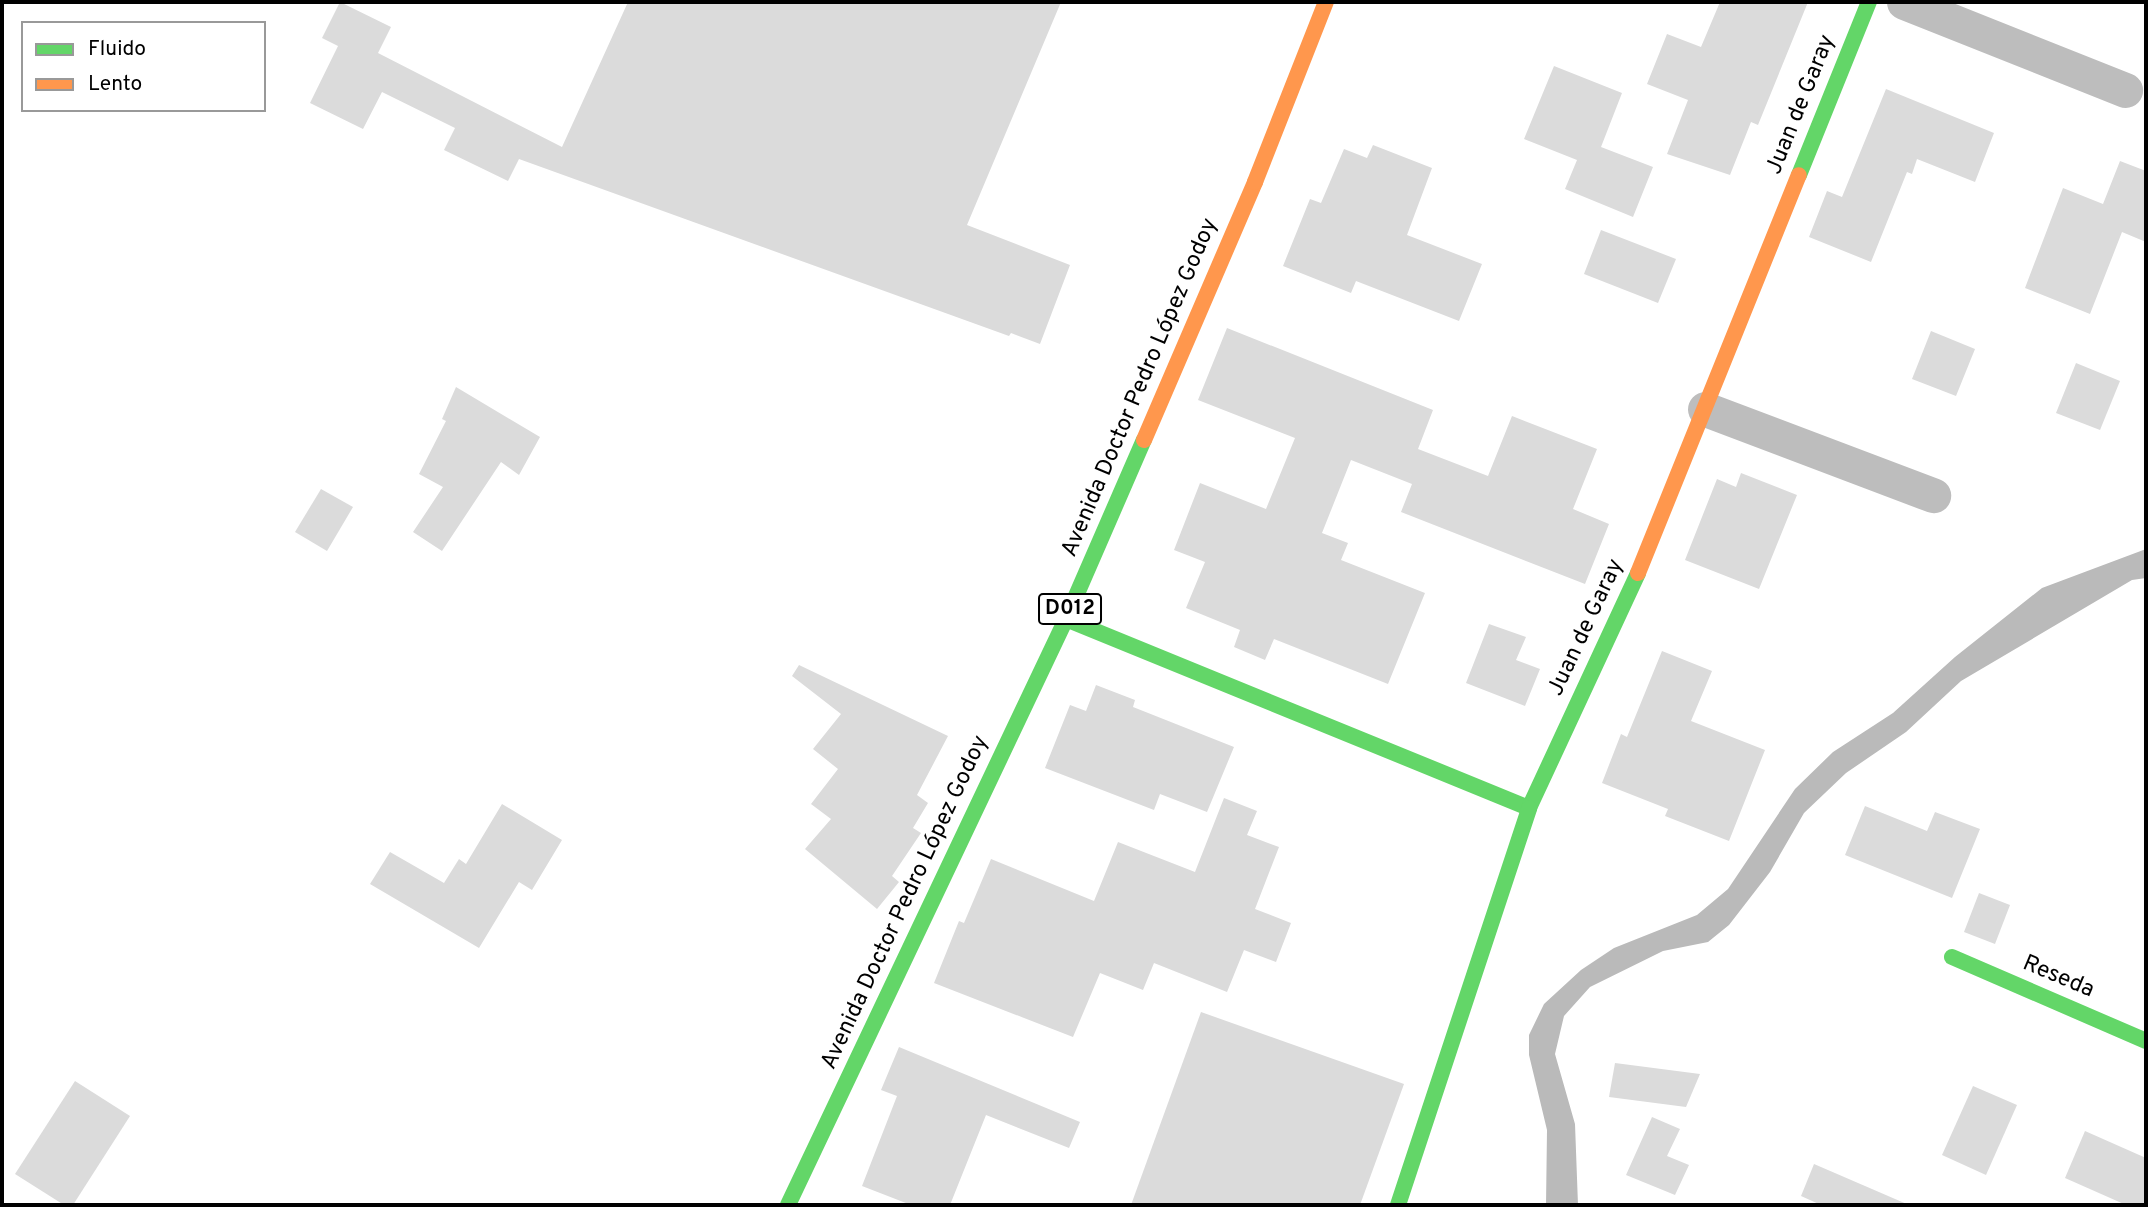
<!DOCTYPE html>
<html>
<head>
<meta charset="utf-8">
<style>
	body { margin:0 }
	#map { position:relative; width:2148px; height:1207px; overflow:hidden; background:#fff; font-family:Overpass,sans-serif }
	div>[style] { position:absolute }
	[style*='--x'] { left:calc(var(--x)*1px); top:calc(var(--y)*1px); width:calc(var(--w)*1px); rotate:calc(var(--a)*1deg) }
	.water>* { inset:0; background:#bababa }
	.building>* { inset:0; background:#dbdbdb }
	.street>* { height:35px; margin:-17.5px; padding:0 17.5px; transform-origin:17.5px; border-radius:17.5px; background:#bdbdbd }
	.fast>* { height:16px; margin:-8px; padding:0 8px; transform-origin:8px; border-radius:8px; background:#63d668 }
	.slow>* { height:16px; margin:-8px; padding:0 8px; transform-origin:8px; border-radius:8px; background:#ff974d }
	span { translate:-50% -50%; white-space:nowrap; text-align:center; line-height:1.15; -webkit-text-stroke:5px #fff; paint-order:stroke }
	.shield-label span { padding:2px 5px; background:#fff; border:2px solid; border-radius:5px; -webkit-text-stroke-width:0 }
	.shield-label { font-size:21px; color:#000; font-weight:700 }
	.street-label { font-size:23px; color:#000 }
	.frame { position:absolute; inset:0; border:4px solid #000; pointer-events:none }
	.legend { position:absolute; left:21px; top:21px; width:245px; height:91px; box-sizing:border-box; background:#fff; border:2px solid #999; margin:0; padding:9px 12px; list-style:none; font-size:21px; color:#000 }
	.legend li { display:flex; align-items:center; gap:14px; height:35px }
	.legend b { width:35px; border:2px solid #999 }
</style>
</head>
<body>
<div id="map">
	<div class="water">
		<div style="clip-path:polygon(2146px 549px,2146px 578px,2132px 580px,1961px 681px,1906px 732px,1846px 773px,1804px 813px,1770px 872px,1729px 925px,1708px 942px,1663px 951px,1590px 987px,1564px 1016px,1555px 1054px,1575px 1124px,1578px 1205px,1546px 1205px,1547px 1130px,1529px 1055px,1529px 1035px,1544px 1004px,1581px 970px,1614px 948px,1697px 915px,1728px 889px,1795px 789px,1833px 752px,1893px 713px,1955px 657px,2042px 588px)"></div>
	</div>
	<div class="building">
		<div style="clip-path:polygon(340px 2px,391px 27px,378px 53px,562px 147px,628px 2px,1061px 2px,967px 225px,1070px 265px,1040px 344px,1011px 333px,1009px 336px,519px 159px,508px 181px,444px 150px,455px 128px,382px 92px,363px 129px,310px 103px,338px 46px,322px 38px)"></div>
		<div style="clip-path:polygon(1720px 2px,1808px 2px,1758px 125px,1751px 122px,1730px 175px,1667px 154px,1688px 100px,1647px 84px,1667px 34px,1701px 47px)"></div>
		<div style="clip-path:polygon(1554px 66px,1622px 93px,1601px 147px,1653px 167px,1633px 217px,1565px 189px,1577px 160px,1524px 139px)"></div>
		<div style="clip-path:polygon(1886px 89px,1994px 133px,1975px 182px,1917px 159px,1912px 174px,1907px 172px,1871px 262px,1809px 237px,1827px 191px,1842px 197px)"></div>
		<div style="clip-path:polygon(1373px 145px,1432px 168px,1407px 235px,1482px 264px,1459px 321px,1356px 281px,1351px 293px,1283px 266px,1310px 199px,1321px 203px,1344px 149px,1367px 158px)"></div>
		<div style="clip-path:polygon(2120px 161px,2146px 171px,2146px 242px,2122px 232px,2090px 314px,2025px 288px,2063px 188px,2103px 204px)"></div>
		<div style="clip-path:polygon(1601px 230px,1676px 259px,1658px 303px,1584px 274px)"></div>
		<div style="clip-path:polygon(1227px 328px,1433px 410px,1418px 449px,1488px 476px,1512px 416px,1597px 449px,1573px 509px,1609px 524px,1585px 584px,1401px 512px,1412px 484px,1351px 460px,1322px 533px,1348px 543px,1341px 560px,1425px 593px,1388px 684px,1274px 639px,1265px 660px,1234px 647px,1240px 630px,1186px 608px,1205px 562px,1174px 550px,1200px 483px,1266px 509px,1295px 438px,1198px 400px)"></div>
		<div style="clip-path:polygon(1931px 331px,1975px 349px,1956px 396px,1912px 379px)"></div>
		<div style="clip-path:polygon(2076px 363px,2120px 381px,2100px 430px,2056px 413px)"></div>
		<div style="clip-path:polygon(456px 387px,540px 437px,519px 475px,501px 462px,442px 551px,413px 532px,443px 487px,419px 474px,446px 421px,442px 419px)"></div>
		<div style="clip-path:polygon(1741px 473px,1797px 495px,1759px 589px,1685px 560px,1717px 479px,1736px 487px)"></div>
		<div style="clip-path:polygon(321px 489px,353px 507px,327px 551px,295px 532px)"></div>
		<div style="clip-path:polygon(1489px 624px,1526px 637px,1516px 660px,1540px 669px,1525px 706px,1466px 683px)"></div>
		<div style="clip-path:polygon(1662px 651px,1712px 671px,1691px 721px,1765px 750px,1729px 841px,1665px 816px,1668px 809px,1602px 783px,1621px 734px,1627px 737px)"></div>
		<div style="clip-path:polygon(799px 665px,948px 736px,917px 795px,928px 803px,913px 828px,921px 833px,892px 876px,899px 882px,877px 909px,805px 849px,831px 819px,811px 804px,838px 769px,813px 749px,841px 714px,792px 676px)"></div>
		<div style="clip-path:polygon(1096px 685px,1135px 700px,1133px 707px,1234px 747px,1207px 812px,1160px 794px,1154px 810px,1045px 768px,1070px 705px,1086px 711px)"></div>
		<div style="clip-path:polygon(1224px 798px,1257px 811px,1247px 835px,1279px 847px,1255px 909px,1291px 923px,1276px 962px,1244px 950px,1227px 992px,1154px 963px,1143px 990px,1100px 973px,1073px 1037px,934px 983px,959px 921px,964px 923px,991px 859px,1094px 901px,1118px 842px,1195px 872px)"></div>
		<div style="clip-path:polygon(502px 804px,562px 840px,532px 890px,519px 882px,479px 948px,370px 884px,390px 852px,444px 883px,459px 859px,466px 864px)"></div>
		<div style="clip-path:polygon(1865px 806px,1927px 831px,1935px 812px,1980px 829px,1952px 898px,1845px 855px)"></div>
		<div style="clip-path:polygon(1979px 893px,2010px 905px,1995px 944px,1964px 932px)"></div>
		<div style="clip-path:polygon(1201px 1012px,1404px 1084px,1360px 1205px,1131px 1205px)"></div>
		<div style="clip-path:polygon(899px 1047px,1080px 1122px,1069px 1148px,986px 1115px,950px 1205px,911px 1205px,862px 1186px,897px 1096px,881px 1090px)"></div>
		<div style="clip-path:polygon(1615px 1063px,1700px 1074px,1686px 1107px,1609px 1097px)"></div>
		<div style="clip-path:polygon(75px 1081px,130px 1116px,73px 1205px,64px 1205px,15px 1174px)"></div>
		<div style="clip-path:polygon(1973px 1086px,2017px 1105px,1986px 1175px,1942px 1155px)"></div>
		<div style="clip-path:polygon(1652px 1117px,1680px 1129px,1667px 1156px,1689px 1165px,1675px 1195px,1626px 1175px)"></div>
		<div style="clip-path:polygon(2085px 1131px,2146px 1158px,2146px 1205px,2126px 1205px,2065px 1178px)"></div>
		<div style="clip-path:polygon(1814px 1164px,1909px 1205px,1821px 1205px,1801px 1196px)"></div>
	</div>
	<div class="street">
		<div style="--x:1904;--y:2;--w:238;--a:21.7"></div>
		<div style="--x:1705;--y:409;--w:244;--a:20.7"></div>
	</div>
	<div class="fast">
		<div style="--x:1799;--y:175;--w:187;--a:-68"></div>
		<div style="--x:1066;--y:619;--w:500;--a:22.21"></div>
		<div style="--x:1529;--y:808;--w:259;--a:-65.1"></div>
		<div style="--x:1952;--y:957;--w:211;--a:23.4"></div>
		<div style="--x:788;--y:1205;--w:649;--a:-64.62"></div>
		<div style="--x:1066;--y:619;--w:195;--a:-66.5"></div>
		<div style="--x:1398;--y:1205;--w:418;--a:-71.7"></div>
	</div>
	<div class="slow">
		<div style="--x:1144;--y:440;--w:281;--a:-66.7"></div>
		<div style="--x:1255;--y:182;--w:193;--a:-68.5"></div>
		<div style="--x:1638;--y:573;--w:429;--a:-68"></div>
	</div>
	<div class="shield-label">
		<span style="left:1070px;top:609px">D012</span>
	</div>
	<div class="street-label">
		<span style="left:1802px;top:105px;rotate:-68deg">Juan de Garay</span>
		<span style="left:1141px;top:388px;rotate:-67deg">Avenida Doctor Pedro López Godoy</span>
		<span style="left:1587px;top:628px;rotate:-65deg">Juan de Garay</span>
		<span style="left:906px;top:903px;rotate:-65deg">Avenida Doctor Pedro López Godoy</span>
		<span style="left:2058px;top:978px;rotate:23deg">Reseda</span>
	</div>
	<div class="frame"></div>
	<ul class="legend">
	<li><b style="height:9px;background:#63d668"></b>Fluido</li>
	<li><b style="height:9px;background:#ff974d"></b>Lento</li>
	</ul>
</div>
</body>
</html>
